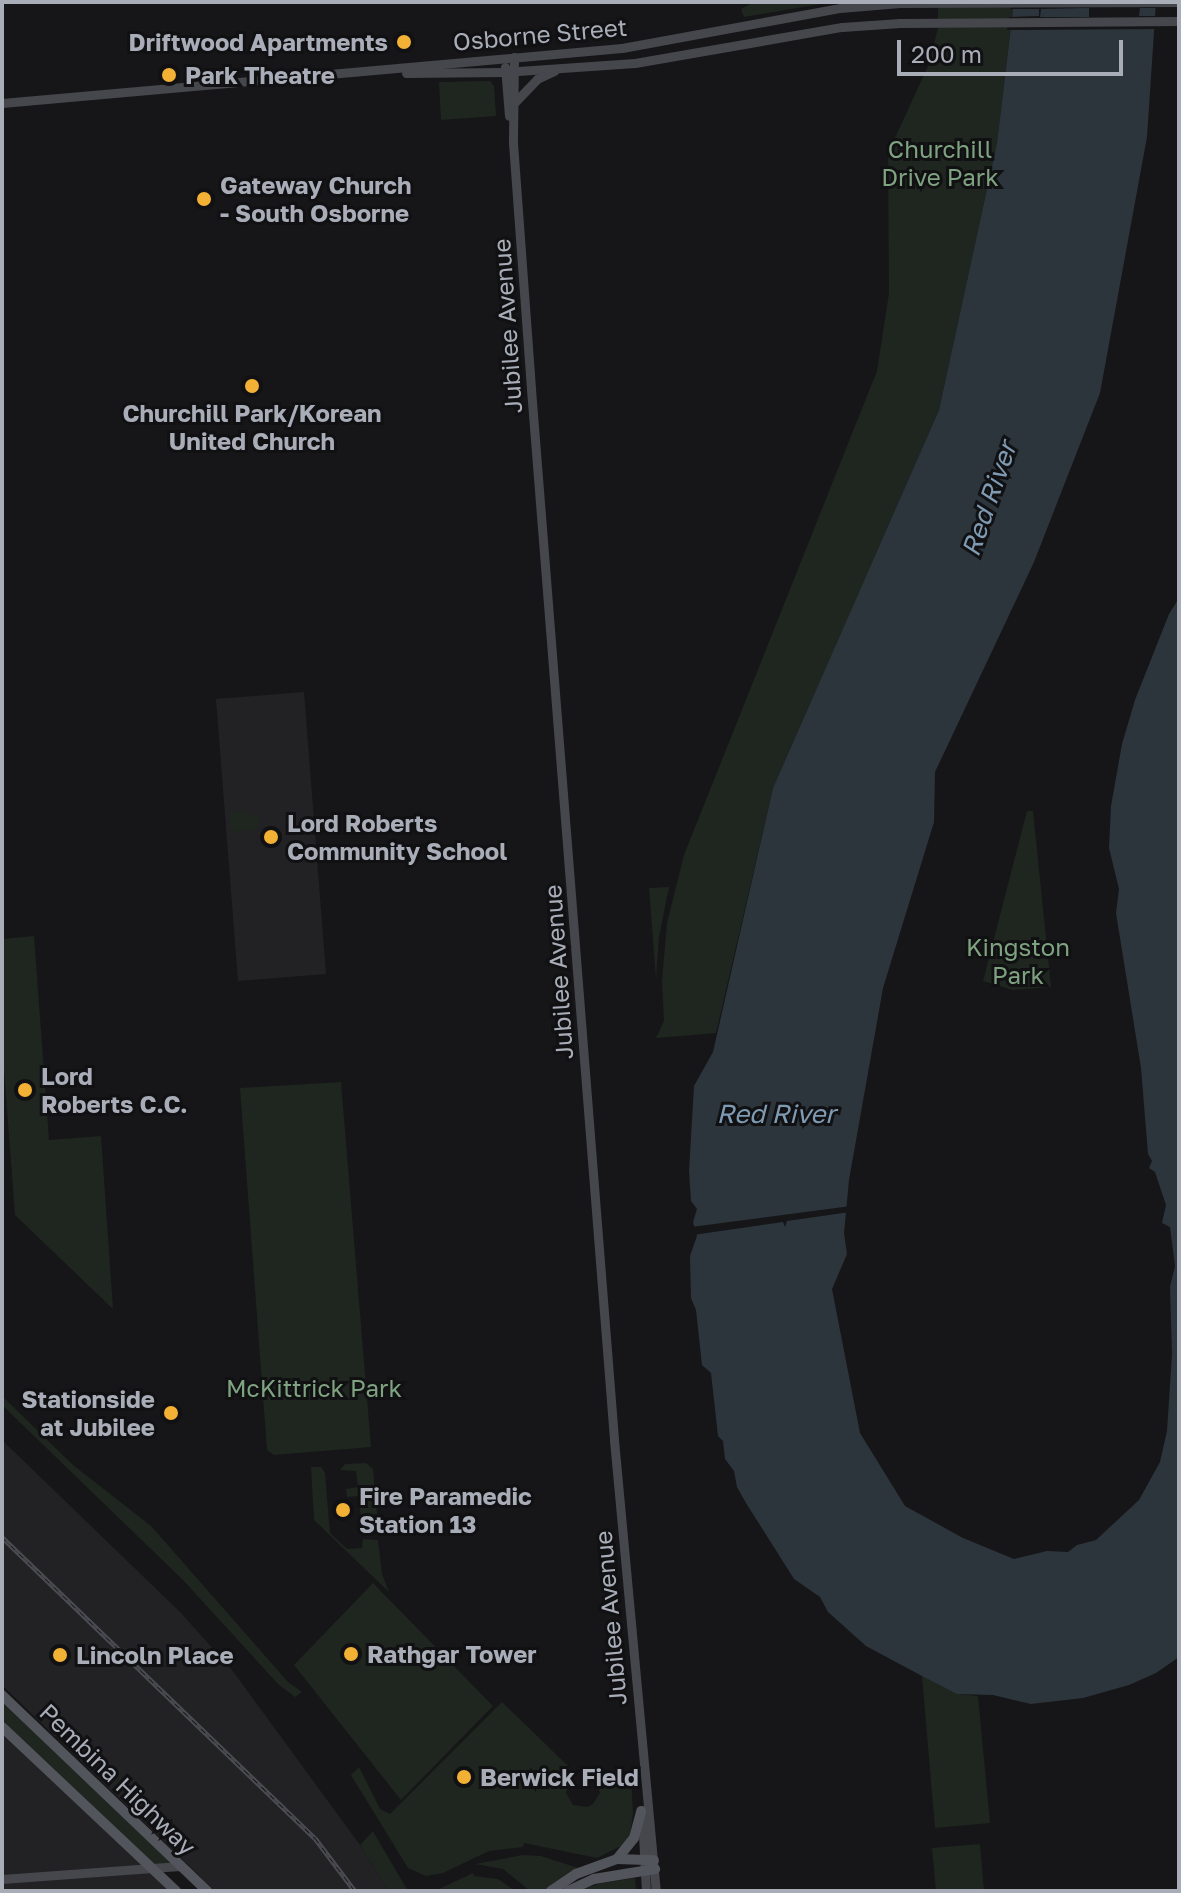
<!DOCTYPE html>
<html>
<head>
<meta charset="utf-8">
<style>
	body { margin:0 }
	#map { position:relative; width:1181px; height:1893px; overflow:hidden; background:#161618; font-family:"Golos Text",sans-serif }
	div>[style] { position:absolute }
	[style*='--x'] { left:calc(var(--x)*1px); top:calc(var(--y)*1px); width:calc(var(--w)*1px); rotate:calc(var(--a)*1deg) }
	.built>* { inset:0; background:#222225 }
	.green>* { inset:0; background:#1e261f }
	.water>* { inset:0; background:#2c353c }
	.pier>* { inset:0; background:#161618 }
	.secondary>* { height:9px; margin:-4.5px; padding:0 4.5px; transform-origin:4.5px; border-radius:4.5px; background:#45474d }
	.primary>* { height:10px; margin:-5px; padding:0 5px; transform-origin:5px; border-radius:5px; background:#53555c }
	.rail>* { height:5px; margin-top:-2.5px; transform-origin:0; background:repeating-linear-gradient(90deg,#111113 0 6px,#4a4c52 0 12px); box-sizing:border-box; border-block:2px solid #4a4c52 }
	.dots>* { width:22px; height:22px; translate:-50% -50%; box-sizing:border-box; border:4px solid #111113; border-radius:50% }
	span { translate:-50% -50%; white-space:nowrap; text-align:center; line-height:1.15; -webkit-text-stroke:6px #111113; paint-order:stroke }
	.street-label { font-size:24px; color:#a8adb8 }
	.poi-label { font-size:24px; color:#a8adb8; font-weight:700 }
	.right { translate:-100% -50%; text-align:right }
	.left { translate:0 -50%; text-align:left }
	.park-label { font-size:24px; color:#7fa381 }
	.water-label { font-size:26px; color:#7f9bb3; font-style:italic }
	.frame { position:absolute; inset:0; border:4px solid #a8adb8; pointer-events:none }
	.scale { position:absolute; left:897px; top:40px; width:226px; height:36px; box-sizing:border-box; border:4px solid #a8adb8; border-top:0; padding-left:10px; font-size:24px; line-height:28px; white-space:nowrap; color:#a8adb8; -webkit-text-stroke:6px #111113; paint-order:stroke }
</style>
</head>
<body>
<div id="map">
	<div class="built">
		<div style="clip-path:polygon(304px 692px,326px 974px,238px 981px,216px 699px)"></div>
		<div style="clip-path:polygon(2px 1440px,181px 1613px,232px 1670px,360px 1845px,389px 1891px,215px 1891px,2px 1685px)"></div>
		<div style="clip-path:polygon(2px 1727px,176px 1891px,2px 1891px)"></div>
	</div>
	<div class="green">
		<div style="clip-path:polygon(754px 2px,832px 2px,744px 17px,741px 9px)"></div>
		<div style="clip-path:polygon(938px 2px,1014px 2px,997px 143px,939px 410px,773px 788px,716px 1033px,656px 1038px,664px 1021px,662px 981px,667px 923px,684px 855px,877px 371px,889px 293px,888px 153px,929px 64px,938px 28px)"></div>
		<div style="clip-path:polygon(490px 81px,494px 86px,496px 116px,441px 120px,439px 82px)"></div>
		<div style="clip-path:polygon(239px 811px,259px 816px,257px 829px,231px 832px,229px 812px)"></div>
		<div style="clip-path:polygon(1027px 811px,1033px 811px,1051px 987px,1013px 990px,983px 981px)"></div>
		<div style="clip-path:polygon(669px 887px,659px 937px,656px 979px,649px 888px)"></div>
		<div style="clip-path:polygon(34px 936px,49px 1140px,101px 1136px,113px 1309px,15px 1215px,2px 1043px,2px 939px)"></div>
		<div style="clip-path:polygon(341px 1082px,371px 1447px,274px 1455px,267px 1450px,240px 1088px)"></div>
		<div style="clip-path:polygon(2px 1396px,73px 1465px,151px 1526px,288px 1682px,302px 1692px,295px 1697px,279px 1685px,183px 1580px,2px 1405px)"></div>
		<div style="clip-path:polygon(366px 1463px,373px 1469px,378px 1525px,375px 1529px,363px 1531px,358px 1496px,347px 1497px,346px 1489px,358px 1487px,356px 1471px,340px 1470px,345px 1464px)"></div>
		<div style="clip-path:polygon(311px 1467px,321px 1467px,325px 1473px,330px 1533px,347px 1549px,362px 1548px,363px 1539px,378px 1540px,382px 1574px,389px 1592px,314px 1520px)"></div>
		<div style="clip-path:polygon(373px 1583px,493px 1706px,401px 1800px,294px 1665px)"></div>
		<div style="clip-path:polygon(922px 1676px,958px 1694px,978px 1696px,990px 1823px,935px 1828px)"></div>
		<div style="clip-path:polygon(2px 1695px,180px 1866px,150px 1867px,2px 1727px)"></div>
		<div style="clip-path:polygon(502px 1702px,569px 1767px,572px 1774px,566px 1793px,573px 1805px,587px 1807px,593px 1804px,600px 1793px,596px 1780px,631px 1778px,633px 1814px,629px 1842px,597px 1858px,524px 1843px,523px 1847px,489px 1851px,443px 1873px,426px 1876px,408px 1868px,351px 1775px,359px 1767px,380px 1809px,390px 1814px)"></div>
		<div style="clip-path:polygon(373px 1831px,378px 1840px,408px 1891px,389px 1891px,360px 1845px)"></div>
		<div style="clip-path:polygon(980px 1844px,984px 1891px,936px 1891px,932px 1848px)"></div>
		<div style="clip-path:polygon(523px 1855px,541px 1856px,578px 1868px,544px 1891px,530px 1891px,503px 1869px,475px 1864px)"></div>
		<div style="clip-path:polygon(473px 1873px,474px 1876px,498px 1879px,515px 1891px,435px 1891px)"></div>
		<div style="clip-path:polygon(635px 1878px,636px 1891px,579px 1891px,601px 1883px)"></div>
	</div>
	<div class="water">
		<div style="clip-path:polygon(1014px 2px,1156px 2px,1147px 137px,1100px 393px,1034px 562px,935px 772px,934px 822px,883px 988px,849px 1180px,844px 1233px,847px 1254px,832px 1289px,860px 1433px,905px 1506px,963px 1538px,1014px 1559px,1047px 1551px,1068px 1552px,1077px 1545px,1096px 1540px,1139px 1500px,1160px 1462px,1167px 1431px,1172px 1354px,1170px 1287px,1175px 1266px,1170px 1227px,1162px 1223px,1166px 1205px,1155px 1172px,1149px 1168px,1152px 1161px,1148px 1154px,1141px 1068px,1116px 913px,1119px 889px,1109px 848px,1111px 806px,1122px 744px,1135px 700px,1169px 614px,1179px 598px,1179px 1657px,1156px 1673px,1129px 1685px,1083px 1698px,1031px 1704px,993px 1695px,957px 1694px,922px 1676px,866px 1646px,828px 1612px,820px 1597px,794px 1579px,746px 1503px,737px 1487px,734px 1471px,725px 1459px,723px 1441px,718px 1436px,711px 1373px,702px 1365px,696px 1310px,691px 1298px,690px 1256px,697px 1236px,693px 1222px,697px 1209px,691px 1201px,689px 1171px,694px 1086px,713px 1052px,773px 788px,939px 410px,997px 143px)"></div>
	</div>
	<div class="pier">
		<div style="clip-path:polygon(evenodd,1010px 2px,1160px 2px,1160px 8px,1140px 8px,1139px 16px,1160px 16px,1160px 29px,1007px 30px,1009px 17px,1039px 16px,1039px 9px,1010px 9px,1010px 2px,1089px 8px,1089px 17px,1040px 17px,1041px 9px,1089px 8px)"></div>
		<div style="clip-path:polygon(851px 1206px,850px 1212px,787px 1221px,785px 1227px,783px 1222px,693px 1235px,691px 1227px)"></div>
	</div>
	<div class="secondary">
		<div style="--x:514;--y:57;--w:86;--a:90.7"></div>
		<div style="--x:513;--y:143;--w:247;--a:85.8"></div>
		<div style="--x:531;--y:389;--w:1054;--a:85.48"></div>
		<div style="--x:614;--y:1440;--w:453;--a:84.7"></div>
		<div style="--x:505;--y:67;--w:49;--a:85.3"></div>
		<div style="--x:406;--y:73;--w:99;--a:-0.6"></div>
		<div style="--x:505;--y:72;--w:130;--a:-4"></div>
		<div style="--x:635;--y:63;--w:210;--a:-9.9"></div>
		<div style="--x:842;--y:27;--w:58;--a:-3.9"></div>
		<div style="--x:900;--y:23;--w:279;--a:-0.4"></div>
		<div style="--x:2;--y:103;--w:622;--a:-5.07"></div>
		<div style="--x:622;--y:48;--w:222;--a:-10.4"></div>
		<div style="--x:840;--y:8;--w:60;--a:-4.8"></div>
		<div style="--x:900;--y:3;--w:279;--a:-0.2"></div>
		<div style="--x:513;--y:104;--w:35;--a:-46"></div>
		<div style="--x:537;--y:79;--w:19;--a:-25"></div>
		<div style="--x:642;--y:1815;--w:76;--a:87"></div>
		<div style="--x:2;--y:1879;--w:178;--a:-4.2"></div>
	</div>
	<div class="primary">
		<div style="--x:2;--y:1695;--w:284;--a:43.7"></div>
		<div style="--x:2;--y:1727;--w:239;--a:43.3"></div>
		<div style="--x:617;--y:1859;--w:27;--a:-51"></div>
		<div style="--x:634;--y:1838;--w:28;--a:-75"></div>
		<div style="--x:551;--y:1891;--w:30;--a:-34"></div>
		<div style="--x:576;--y:1874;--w:44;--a:-20.1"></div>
		<div style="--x:617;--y:1859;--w:37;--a:2"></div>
		<div style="--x:568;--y:1891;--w:29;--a:-25"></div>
		<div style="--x:594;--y:1879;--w:62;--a:-9.3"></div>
	</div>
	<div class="rail">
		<div style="--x:2;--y:1537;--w:434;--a:43.9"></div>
		<div style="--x:315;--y:1838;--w:66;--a:53"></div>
	</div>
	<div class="dots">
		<div style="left:404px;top:42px;background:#f2b134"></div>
		<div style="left:169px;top:75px;background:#f2b134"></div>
		<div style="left:204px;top:199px;background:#f2b134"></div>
		<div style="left:252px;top:386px;background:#f2b134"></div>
		<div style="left:271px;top:837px;background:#f2b134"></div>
		<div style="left:25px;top:1090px;background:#f2b134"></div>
		<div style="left:171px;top:1413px;background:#f2b134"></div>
		<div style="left:343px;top:1510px;background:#f2b134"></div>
		<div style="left:351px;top:1654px;background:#f2b134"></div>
		<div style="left:60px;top:1655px;background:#f2b134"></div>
		<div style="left:464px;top:1777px;background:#f2b134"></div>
	</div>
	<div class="street-label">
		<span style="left:540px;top:34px;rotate:-5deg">Osborne Street</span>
		<span style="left:507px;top:326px;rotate:-94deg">Jubilee Avenue</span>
		<span style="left:558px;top:972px;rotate:-94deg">Jubilee Avenue</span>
		<span style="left:610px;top:1618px;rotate:-95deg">Jubilee Avenue</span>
		<span style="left:118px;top:1779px;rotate:44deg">Pembina Highway</span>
	</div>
	<div class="poi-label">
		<span class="right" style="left:388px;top:42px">Driftwood Apartments</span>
		<span class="left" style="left:185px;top:75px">Park Theatre</span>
		<span class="left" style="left:220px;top:199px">Gateway Church<br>- South Osborne</span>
		<span style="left:252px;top:427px">Churchill Park/Korean<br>United Church</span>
		<span class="left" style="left:287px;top:837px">Lord Roberts<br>Community School</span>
		<span class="left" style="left:41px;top:1090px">Lord<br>Roberts C.C.</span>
		<span class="right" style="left:155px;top:1413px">Stationside<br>at Jubilee</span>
		<span class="left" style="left:359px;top:1510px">Fire Paramedic<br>Station 13</span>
		<span class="left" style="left:367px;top:1654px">Rathgar Tower</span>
		<span class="left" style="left:76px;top:1655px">Lincoln Place</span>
		<span class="left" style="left:480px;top:1777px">Berwick Field</span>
	</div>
	<div class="park-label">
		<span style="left:940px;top:163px">Churchill<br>Drive Park</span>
		<span style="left:1018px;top:961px">Kingston<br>Park</span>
		<span style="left:314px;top:1388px">McKittrick Park</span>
	</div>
	<div class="water-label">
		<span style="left:989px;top:499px;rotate:-71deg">Red River</span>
		<span style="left:776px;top:1114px">Red River</span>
	</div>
	<div class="frame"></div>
	<div class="scale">200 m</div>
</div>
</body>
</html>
